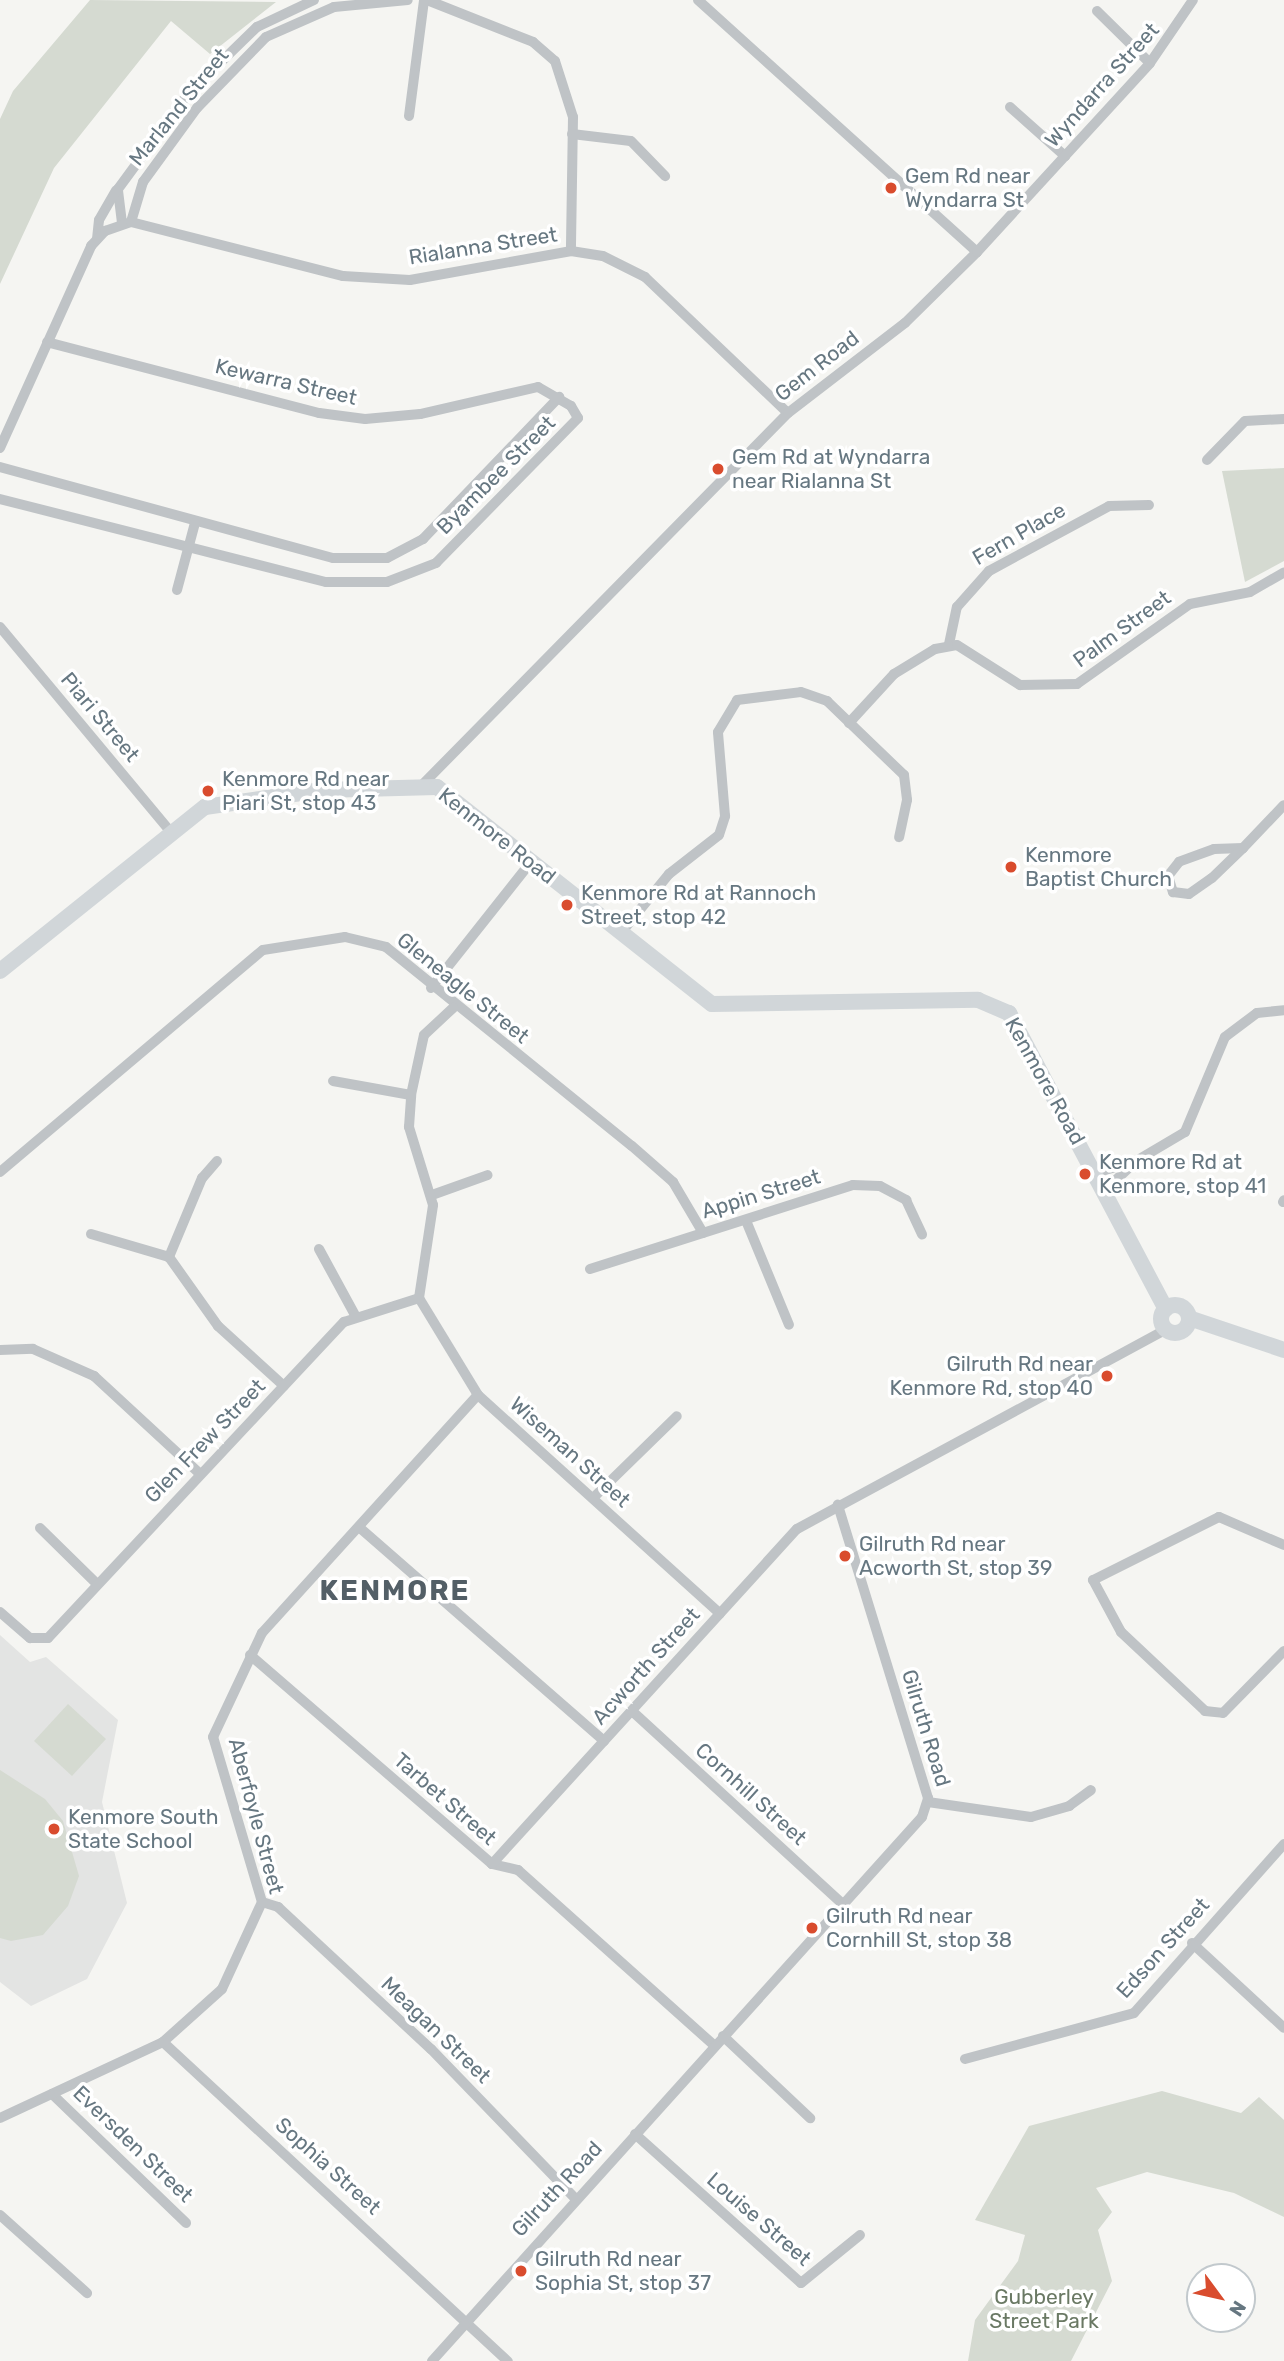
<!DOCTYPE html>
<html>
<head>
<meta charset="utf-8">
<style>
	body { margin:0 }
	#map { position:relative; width:1284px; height:2361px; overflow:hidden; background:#f5f5f2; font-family:Rubik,sans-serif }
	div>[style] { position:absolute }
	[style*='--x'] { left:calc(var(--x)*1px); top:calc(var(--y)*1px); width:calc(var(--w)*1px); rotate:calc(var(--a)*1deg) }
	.built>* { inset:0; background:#e3e4e3 }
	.green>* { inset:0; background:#d5dad1 }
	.street>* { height:10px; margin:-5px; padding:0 5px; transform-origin:5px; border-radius:5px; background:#bfc3c6 }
	.secondary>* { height:16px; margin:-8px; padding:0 8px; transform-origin:8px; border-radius:8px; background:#d1d6d9 }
	.secondary>.ring { margin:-8px; padding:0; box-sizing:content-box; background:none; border:16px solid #d1d6d9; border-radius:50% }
	.dots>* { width:19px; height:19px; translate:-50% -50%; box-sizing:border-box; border:4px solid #fff; border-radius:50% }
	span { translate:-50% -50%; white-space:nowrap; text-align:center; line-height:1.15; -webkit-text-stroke:7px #fff; paint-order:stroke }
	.street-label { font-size:21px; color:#667781 }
	.poi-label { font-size:21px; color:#667781 }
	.left { translate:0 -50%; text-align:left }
	.right { translate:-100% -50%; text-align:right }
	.park-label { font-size:21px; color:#6a7964 }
	.district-label { font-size:28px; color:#535f67; font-weight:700; letter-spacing:2px }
	.north { position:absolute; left:1186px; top:2263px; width:70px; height:70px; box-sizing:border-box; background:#fff; border:2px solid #c2c9cd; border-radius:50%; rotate:123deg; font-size:19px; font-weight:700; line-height:28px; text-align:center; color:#667781 }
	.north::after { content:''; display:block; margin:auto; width:24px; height:32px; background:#d94c2e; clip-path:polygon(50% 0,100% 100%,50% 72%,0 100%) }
</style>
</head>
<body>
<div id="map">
	<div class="built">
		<div style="clip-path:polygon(0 1635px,30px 1662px,46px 1657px,118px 1720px,102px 1802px,127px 1903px,87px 1979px,31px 2006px,0 1982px)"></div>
	</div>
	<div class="green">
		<div style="clip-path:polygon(90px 0,276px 2px,210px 54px,171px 21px,54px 168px,0 284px,0 119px,13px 91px)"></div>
		<div style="clip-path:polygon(1284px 468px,1284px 561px,1245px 582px,1222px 471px)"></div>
		<div style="clip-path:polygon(68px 1704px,106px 1739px,72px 1776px,34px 1741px)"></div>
		<div style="clip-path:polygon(0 1770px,45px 1799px,63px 1821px,79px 1876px,68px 1906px,43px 1935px,11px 1941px,0 1938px)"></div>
		<div style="clip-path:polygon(1162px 2091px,1241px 2113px,1259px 2097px,1284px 2120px,1284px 2217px,1234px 2193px,1147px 2172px,1096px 2188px,1112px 2212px,1098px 2230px,1112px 2281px,1071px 2361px,968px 2361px,975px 2320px,1018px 2261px,1025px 2235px,975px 2220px,1029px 2126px)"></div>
	</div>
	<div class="street">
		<div style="--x:427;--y:0;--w:114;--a:21.6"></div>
		<div style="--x:533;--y:42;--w:29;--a:41"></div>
		<div style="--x:555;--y:61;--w:59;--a:72.2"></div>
		<div style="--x:573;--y:117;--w:134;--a:90.9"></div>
		<div style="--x:698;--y:0;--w:376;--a:42.1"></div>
		<div style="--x:1097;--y:11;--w:74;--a:44.5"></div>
		<div style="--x:1010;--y:107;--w:74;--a:41.7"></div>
		<div style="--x:409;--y:116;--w:117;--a:-82.6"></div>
		<div style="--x:572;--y:134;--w:59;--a:6.8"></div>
		<div style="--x:631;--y:141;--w:49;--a:45.8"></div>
		<div style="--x:131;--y:222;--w:42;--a:-73.3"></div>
		<div style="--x:143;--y:182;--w:92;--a:-53.9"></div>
		<div style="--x:197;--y:108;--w:99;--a:-45.8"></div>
		<div style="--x:266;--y:37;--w:74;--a:-23.8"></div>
		<div style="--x:334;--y:7;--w:74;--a:-5.4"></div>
		<div style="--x:122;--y:223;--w:34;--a:-97"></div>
		<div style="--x:118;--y:189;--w:117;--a:-53.7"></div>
		<div style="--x:187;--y:95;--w:98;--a:-44.2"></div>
		<div style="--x:257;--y:27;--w:63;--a:-25.3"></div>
		<div style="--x:97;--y:239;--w:19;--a:-84"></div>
		<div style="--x:99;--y:220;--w:34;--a:-60"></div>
		<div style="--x:0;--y:448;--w:222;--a:-65.7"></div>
		<div style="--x:91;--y:246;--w:21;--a:-47"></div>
		<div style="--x:105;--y:231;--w:28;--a:-19"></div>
		<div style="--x:131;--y:222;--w:219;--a:14.3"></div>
		<div style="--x:343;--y:276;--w:67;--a:3.4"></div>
		<div style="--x:410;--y:280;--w:164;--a:-10.2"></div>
		<div style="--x:571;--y:251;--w:32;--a:9"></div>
		<div style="--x:603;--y:256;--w:47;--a:26.6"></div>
		<div style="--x:645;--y:277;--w:197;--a:43.6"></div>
		<div style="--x:1207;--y:460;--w:54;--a:-45.7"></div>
		<div style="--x:1245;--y:421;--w:39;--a:-3"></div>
		<div style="--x:0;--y:467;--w:345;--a:15.3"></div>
		<div style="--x:333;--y:558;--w:54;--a:0"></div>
		<div style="--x:387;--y:558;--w:41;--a:-27.8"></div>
		<div style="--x:423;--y:539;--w:197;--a:-46.2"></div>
		<div style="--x:0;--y:499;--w:336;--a:14.3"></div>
		<div style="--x:326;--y:582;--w:61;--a:0"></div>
		<div style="--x:387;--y:582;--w:53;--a:-21.2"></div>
		<div style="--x:436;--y:563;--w:203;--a:-45.6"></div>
		<div style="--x:578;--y:418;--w:14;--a:-120"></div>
		<div style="--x:571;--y:406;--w:38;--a:-150"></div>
		<div style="--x:538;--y:387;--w:121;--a:167.1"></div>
		<div style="--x:420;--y:414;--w:55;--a:174.8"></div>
		<div style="--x:365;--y:419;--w:46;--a:-172.6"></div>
		<div style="--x:319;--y:413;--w:281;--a:-165.4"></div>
		<div style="--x:177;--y:590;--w:69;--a:-75"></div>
		<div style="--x:0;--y:627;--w:266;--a:50.2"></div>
		<div style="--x:949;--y:644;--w:38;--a:-78"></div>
		<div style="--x:957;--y:607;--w:48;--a:-48.4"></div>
		<div style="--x:989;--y:571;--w:136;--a:-28.4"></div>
		<div style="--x:1109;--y:506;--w:40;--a:-1.4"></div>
		<div style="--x:849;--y:723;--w:67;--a:-47.4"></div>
		<div style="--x:894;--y:674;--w:48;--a:-31.4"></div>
		<div style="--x:935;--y:649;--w:22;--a:-10"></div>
		<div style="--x:957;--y:645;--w:75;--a:32.4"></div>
		<div style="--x:1020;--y:685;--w:57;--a:-1"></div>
		<div style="--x:1077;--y:684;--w:138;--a:-35.3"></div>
		<div style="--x:1190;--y:604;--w:61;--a:-11.3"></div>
		<div style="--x:1250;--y:592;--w:39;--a:-30"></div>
		<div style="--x:423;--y:784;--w:520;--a:-45.47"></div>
		<div style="--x:788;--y:413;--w:148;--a:-37.6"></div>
		<div style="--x:905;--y:323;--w:101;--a:-44.6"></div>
		<div style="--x:977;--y:252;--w:256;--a:-47.5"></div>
		<div style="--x:1150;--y:63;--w:76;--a:-55.7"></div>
		<div style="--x:1243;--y:848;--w:29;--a:178"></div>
		<div style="--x:1214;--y:849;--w:37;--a:160"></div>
		<div style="--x:1179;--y:862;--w:18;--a:128"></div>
		<div style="--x:1168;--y:876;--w:17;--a:73"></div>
		<div style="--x:1173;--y:892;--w:16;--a:7"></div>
		<div style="--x:1189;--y:894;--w:28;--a:-35"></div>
		<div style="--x:1212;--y:878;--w:43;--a:-44.1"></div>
		<div style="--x:1243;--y:848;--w:59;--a:-46.4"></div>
		<div style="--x:620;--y:934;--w:77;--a:-50.8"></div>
		<div style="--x:669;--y:874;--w:63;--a:-38"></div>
		<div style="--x:719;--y:835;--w:20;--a:-72"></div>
		<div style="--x:725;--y:816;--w:84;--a:-94.8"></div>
		<div style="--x:718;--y:732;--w:37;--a:-59"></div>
		<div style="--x:737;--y:700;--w:64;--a:-7.1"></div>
		<div style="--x:801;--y:692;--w:28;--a:19"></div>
		<div style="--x:827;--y:701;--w:107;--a:43.9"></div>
		<div style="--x:904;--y:775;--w:25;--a:83"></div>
		<div style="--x:907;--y:800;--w:38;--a:102"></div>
		<div style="--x:431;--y:988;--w:161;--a:-51.6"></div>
		<div style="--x:333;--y:1081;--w:79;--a:10.2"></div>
		<div style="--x:217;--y:1161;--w:23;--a:131"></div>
		<div style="--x:202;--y:1178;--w:86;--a:112.7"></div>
		<div style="--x:169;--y:1257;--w:85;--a:54.6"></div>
		<div style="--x:218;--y:1326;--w:89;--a:42.3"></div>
		<div style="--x:0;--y:1172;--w:344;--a:-40.2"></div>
		<div style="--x:263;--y:950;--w:83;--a:-9"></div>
		<div style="--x:345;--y:937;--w:42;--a:13.7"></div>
		<div style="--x:386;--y:947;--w:316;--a:39"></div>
		<div style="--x:632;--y:1146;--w:55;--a:41.3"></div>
		<div style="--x:673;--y:1182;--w:59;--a:59.5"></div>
		<div style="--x:1095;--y:1173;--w:43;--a:-16.3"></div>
		<div style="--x:1136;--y:1161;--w:57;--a:-30.6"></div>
		<div style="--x:1185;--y:1132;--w:103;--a:-67.2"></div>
		<div style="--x:1225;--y:1037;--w:40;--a:-37"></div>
		<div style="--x:1257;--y:1013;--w:27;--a:-6"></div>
		<div style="--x:1104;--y:1191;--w:41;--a:-43"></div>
		<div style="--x:432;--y:1195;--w:59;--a:-19.7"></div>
		<div style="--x:1283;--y:1202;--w:2;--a:-63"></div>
		<div style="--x:747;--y:1223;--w:110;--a:67.6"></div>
		<div style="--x:91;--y:1234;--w:81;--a:16.4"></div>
		<div style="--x:319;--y:1249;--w:77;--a:61.4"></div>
		<div style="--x:590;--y:1269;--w:276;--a:-17.7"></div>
		<div style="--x:853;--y:1185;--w:27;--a:2"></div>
		<div style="--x:880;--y:1186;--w:30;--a:28"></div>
		<div style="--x:906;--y:1200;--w:38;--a:65"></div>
		<div style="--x:419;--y:1298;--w:114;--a:58.7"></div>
		<div style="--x:478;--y:1395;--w:326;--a:42.1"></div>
		<div style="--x:419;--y:1298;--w:94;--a:-81.4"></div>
		<div style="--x:433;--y:1205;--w:82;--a:-107.1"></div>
		<div style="--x:409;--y:1127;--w:32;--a:-86"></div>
		<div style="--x:411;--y:1095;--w:61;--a:-77.8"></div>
		<div style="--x:424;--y:1035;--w:40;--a:-43"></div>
		<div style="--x:0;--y:1350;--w:33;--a:-2"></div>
		<div style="--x:33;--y:1349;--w:67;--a:23.9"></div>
		<div style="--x:94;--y:1376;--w:143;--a:42.7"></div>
		<div style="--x:593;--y:1498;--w:117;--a:-44.3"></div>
		<div style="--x:40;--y:1528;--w:78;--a:44.5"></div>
		<div style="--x:360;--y:1528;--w:324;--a:41.1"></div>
		<div style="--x:1284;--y:1545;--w:71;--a:-156.7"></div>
		<div style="--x:1219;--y:1517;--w:141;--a:153.4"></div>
		<div style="--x:1093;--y:1580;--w:59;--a:61.7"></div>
		<div style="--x:1121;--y:1632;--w:115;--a:43.2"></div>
		<div style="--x:1205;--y:1711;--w:18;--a:6"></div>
		<div style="--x:1223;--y:1713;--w:87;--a:-45.5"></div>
		<div style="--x:0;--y:1612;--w:40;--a:41"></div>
		<div style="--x:30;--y:1638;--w:18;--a:0"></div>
		<div style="--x:48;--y:1638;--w:433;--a:-46.9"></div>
		<div style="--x:344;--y:1322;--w:79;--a:-17.7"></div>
		<div style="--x:250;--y:1655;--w:320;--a:40.8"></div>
		<div style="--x:492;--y:1864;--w:27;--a:13"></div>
		<div style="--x:518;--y:1870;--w:263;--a:41.8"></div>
		<div style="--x:632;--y:1711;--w:289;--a:42.5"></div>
		<div style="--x:928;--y:1802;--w:104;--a:8.3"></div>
		<div style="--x:1031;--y:1817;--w:40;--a:-16"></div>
		<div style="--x:1069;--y:1806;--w:27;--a:-36"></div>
		<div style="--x:492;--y:1864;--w:453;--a:-47.7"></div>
		<div style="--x:797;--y:1529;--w:418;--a:-28.4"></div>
		<div style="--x:262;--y:1902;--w:17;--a:17"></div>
		<div style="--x:278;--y:1907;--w:209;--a:42.9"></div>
		<div style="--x:431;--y:2049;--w:207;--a:46"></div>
		<div style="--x:1192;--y:1943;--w:125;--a:42.7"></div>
		<div style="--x:723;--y:2036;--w:120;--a:43.3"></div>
		<div style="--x:163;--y:2042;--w:470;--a:42.8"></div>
		<div style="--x:965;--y:2059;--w:175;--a:-15.2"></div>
		<div style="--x:1134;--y:2013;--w:226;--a:-48.4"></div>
		<div style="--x:52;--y:2094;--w:186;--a:43.9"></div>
		<div style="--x:0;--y:2118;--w:180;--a:-25"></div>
		<div style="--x:163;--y:2042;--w:79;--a:-41.9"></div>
		<div style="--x:222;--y:1989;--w:96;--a:-65.3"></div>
		<div style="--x:262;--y:1902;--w:172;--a:-106.5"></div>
		<div style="--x:213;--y:1737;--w:115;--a:-64.8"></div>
		<div style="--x:262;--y:1633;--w:321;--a:-47.8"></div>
		<div style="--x:635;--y:2134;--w:223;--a:41.9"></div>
		<div style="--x:801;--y:2283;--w:76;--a:-39.1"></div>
		<div style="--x:0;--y:2215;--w:117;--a:41.9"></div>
		<div style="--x:432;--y:2361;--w:732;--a:-47.99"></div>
		<div style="--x:922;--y:1817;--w:20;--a:-72"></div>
		<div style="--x:928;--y:1798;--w:307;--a:-107.1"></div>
	</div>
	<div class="secondary">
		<div style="--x:0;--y:971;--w:263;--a:-38.7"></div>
		<div style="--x:205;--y:807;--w:118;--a:-8.3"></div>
		<div style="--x:322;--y:790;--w:115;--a:-1.5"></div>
		<div style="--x:437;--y:787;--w:350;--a:38.3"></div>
		<div style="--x:712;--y:1004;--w:266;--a:-0.9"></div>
		<div style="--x:978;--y:1000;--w:34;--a:23"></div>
		<div style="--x:1009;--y:1013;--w:335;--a:62.1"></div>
		<div class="ring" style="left:1161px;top:1305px;width:12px;height:12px"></div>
		<div style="--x:1189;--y:1318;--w:100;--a:18.6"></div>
	</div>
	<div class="dots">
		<div style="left:891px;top:188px;background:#d94c2e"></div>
		<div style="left:718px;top:469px;background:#d94c2e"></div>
		<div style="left:208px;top:791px;background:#d94c2e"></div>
		<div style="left:1011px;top:867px;background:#d94c2e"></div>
		<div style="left:567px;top:905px;background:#d94c2e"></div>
		<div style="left:1085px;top:1174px;background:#d94c2e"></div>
		<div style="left:1107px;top:1376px;background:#d94c2e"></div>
		<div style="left:845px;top:1556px;background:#d94c2e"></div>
		<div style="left:54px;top:1829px;background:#d94c2e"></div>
		<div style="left:812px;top:1928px;background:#d94c2e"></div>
		<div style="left:521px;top:2271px;background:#d94c2e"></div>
	</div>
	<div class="street-label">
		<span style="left:1102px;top:85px;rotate:-48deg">Wyndarra Street</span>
		<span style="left:179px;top:107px;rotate:-51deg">Marland Street</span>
		<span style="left:483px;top:246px;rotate:-9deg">Rialanna Street</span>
		<span style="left:817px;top:366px;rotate:-38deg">Gem Road</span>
		<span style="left:286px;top:382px;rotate:13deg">Kewarra Street</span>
		<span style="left:496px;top:475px;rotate:-45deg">Byambee Street</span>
		<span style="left:1019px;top:534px;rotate:-30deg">Fern Place</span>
		<span style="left:1122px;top:629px;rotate:-36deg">Palm Street</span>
		<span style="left:100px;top:717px;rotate:50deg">Piari Street</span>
		<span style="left:497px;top:836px;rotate:38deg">Kenmore Road</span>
		<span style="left:463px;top:988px;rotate:39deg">Gleneagle Street</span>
		<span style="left:1045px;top:1081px;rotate:61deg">Kenmore Road</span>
		<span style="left:761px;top:1194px;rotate:-17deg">Appin Street</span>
		<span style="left:205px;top:1441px;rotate:-46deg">Glen Frew Street</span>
		<span style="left:570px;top:1452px;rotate:42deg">Wiseman Street</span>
		<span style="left:646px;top:1666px;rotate:-48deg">Acworth Street</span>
		<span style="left:926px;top:1728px;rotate:73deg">Gilruth Road</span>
		<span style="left:751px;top:1794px;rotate:42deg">Cornhill Street</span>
		<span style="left:445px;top:1799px;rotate:41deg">Tarbet Street</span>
		<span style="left:256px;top:1816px;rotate:75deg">Aberfoyle Street</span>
		<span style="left:1163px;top:1948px;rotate:-48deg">Edson Street</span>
		<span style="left:436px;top:2030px;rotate:44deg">Meagan Street</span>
		<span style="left:133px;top:2144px;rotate:44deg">Eversden Street</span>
		<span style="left:328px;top:2166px;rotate:42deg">Sophia Street</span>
		<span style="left:557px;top:2189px;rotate:-47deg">Gilruth Road</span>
		<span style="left:759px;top:2219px;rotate:41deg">Louise Street</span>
	</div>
	<div class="poi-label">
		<span class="left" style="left:905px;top:188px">Gem Rd near<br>Wyndarra St</span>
		<span class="left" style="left:732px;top:469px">Gem Rd at Wyndarra<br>near Rialanna St</span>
		<span class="left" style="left:222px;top:791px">Kenmore Rd near<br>Piari St, stop 43</span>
		<span class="left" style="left:1025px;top:867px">Kenmore<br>Baptist Church</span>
		<span class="left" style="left:581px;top:905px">Kenmore Rd at Rannoch<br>Street, stop 42</span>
		<span class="left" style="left:1099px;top:1174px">Kenmore Rd at<br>Kenmore, stop 41</span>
		<span class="right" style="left:1093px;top:1376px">Gilruth Rd near<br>Kenmore Rd, stop 40</span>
		<span class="left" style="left:859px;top:1556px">Gilruth Rd near<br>Acworth St, stop 39</span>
		<span class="left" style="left:68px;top:1829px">Kenmore South<br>State School</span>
		<span class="left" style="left:826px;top:1928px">Gilruth Rd near<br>Cornhill St, stop 38</span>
		<span class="left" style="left:535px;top:2271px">Gilruth Rd near<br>Sophia St, stop 37</span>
	</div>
	<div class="park-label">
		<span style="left:1044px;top:2309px">Gubberley<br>Street Park</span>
	</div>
	<div class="district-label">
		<span style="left:395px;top:1591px">KENMORE</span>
	</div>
	<div class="north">N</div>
</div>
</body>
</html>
